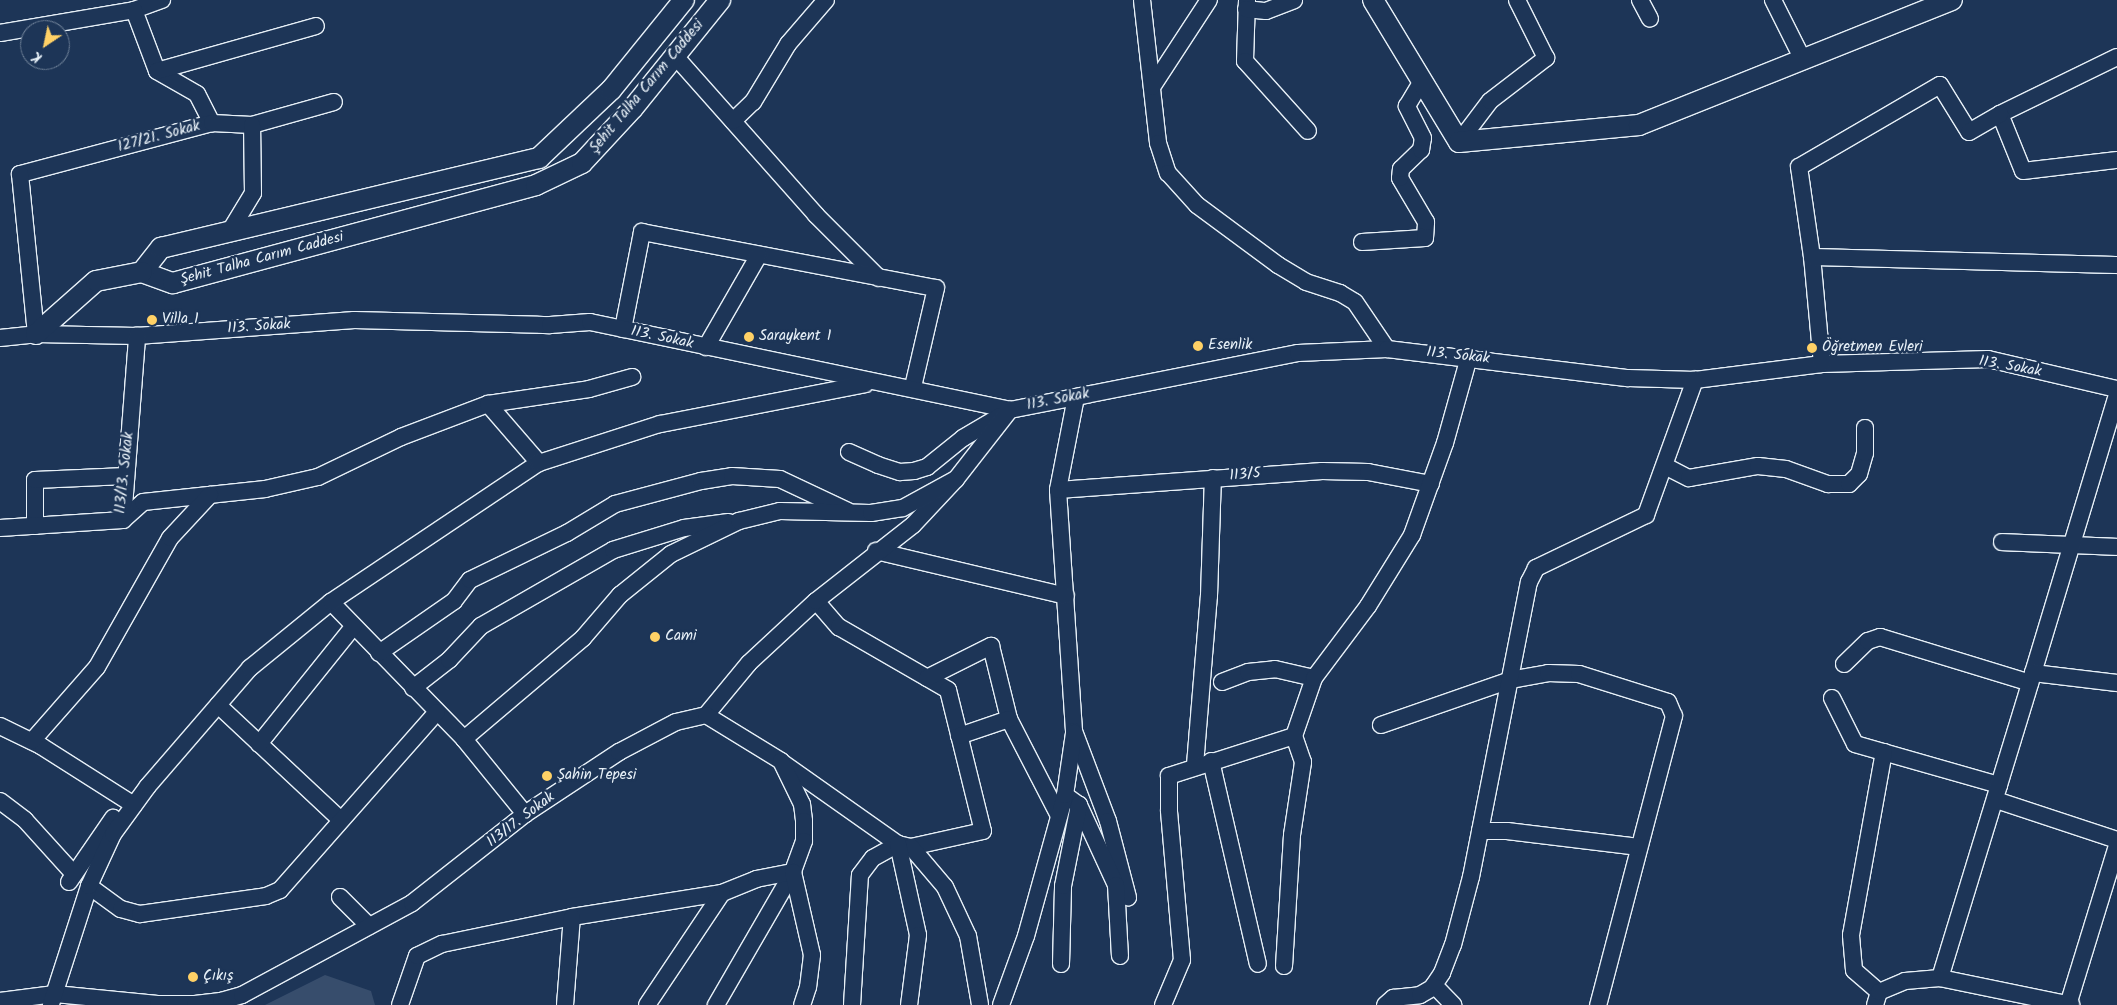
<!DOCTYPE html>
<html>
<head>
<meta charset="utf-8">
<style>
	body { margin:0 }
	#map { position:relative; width:2117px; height:1005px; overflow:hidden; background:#1d3557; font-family:Kalam,sans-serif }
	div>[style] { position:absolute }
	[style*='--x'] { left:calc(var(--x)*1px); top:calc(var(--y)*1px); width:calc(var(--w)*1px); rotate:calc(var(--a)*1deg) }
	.green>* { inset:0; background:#374d6c }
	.roads { filter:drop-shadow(1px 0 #e8f1f8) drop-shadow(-1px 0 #e8f1f8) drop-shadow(0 1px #e8f1f8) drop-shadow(0 -1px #e8f1f8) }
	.minor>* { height:16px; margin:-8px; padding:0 8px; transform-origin:8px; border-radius:8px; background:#1d3557 }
	.tertiary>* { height:20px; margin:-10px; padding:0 10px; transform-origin:10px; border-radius:10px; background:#1d3557 }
	.dots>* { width:14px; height:14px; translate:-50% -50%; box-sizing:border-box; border:2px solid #1d3557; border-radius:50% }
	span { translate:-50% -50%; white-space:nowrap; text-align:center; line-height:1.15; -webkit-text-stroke:5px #1d3557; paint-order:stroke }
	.street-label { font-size:15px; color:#e8f1f8 }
	.poi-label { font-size:15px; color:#e8f1f8 }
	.left { translate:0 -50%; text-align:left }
	.north { position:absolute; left:20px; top:20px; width:50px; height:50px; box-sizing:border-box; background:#1d3557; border:1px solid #6e8097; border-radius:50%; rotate:214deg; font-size:14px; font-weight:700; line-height:20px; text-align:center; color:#e8f1f8 }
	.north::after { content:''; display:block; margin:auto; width:18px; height:22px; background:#ffd166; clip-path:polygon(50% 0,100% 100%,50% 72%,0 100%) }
</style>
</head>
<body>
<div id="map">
	<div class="green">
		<div style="clip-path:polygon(325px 975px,371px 991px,375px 1005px,265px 1005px)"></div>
	</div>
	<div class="roads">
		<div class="minor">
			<div style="--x:1142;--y:0;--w:144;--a:83.6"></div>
			<div style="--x:1158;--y:143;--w:32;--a:72"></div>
			<div style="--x:1168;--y:173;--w:43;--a:47.8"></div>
			<div style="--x:1197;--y:205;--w:101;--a:36.5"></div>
			<div style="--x:1278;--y:265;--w:33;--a:31"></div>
			<div style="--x:1306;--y:282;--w:36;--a:18"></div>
			<div style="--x:1340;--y:293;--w:17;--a:31"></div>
			<div style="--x:1355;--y:302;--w:57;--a:55.8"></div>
			<div style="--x:1247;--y:0;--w:61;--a:91.9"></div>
			<div style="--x:1245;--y:61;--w:94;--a:48"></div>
			<div style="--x:1640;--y:0;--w:21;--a:62"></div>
			<div style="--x:1773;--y:0;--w:67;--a:63.4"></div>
			<div style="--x:1246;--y:9;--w:20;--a:6"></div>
			<div style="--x:1266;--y:11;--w:30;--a:-21"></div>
			<div style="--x:134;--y:10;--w:30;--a:-20"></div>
			<div style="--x:0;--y:33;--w:136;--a:-9.7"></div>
			<div style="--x:134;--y:10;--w:65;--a:69.3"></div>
			<div style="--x:157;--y:71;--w:46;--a:29.9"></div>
			<div style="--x:197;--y:94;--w:33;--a:63"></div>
			<div style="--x:212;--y:123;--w:199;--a:165.1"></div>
			<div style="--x:20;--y:174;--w:161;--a:84.3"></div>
			<div style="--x:675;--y:56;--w:213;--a:48.4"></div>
			<div style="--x:816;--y:215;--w:89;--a:45"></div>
			<div style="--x:2117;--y:57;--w:130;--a:154"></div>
			<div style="--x:2000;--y:114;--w:61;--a:68"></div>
			<div style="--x:2023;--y:171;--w:95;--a:-6.7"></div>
			<div style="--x:157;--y:71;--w:165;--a:-15.8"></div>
			<div style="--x:1152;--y:87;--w:104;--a:-56.8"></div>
			<div style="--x:733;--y:121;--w:28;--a:-44"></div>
			<div style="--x:753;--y:102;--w:68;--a:-58.9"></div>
			<div style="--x:788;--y:44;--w:58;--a:-49.2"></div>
			<div style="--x:212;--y:123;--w:40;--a:2.9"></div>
			<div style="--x:252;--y:125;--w:85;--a:-15.7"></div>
			<div style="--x:1459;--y:142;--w:51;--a:-52.9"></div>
			<div style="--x:1490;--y:101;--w:71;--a:-37.5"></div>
			<div style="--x:1546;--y:58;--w:65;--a:-116.6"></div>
			<div style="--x:230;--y:231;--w:44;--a:-58.8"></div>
			<div style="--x:253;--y:193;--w:68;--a:-90.8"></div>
			<div style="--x:1362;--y:242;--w:63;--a:-3.6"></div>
			<div style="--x:1425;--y:238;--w:16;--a:-86"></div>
			<div style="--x:1426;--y:222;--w:51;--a:-120.6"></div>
			<div style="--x:1400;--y:178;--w:9;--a:-84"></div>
			<div style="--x:1401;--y:169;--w:28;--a:-44"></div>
			<div style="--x:1421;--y:150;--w:12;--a:-81"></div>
			<div style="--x:1423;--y:138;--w:36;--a:-117"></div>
			<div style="--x:1407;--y:106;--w:29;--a:-59"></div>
			<div style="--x:1812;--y:257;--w:91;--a:-98.2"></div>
			<div style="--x:1799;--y:167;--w:163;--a:-30.2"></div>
			<div style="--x:1940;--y:85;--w:55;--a:58.3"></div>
			<div style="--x:1969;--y:132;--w:36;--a:-30"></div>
			<div style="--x:623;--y:329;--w:99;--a:-78.9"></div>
			<div style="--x:642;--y:232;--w:299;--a:10.8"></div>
			<div style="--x:936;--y:288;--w:102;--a:103.1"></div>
			<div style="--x:0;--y:338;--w:36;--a:-6"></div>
			<div style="--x:36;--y:334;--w:101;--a:1.1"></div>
			<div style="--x:137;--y:336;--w:218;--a:-4.2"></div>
			<div style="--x:354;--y:320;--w:196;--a:1.5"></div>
			<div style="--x:550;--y:325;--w:40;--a:-4.3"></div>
			<div style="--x:590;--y:322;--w:429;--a:11.8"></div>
			<div style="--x:1010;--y:410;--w:294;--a:-11.2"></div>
			<div style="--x:1298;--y:353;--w:89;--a:-2.6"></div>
			<div style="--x:1387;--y:349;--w:243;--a:6.9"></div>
			<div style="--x:1628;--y:378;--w:67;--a:1.7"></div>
			<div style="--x:1695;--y:380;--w:128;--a:-7.2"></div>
			<div style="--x:1822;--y:364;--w:166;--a:-1.7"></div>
			<div style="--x:1988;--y:359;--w:132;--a:13.1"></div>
			<div style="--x:706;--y:347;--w:106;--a:-60.1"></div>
			<div style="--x:1822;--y:364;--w:107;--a:-95.3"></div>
			<div style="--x:1812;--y:257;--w:305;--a:1.5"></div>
			<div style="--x:1076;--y:397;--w:95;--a:101"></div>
			<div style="--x:1058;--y:490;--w:242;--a:86.2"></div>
			<div style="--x:1074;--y:731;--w:96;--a:69.3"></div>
			<div style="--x:1108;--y:821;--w:79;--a:75.3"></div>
			<div style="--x:488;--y:404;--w:78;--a:49.2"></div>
			<div style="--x:849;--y:452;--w:32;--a:24"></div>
			<div style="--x:878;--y:465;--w:23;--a:18"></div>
			<div style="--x:900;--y:472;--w:14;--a:-4"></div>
			<div style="--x:914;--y:471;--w:14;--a:-17"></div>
			<div style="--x:927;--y:467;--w:46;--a:-38.9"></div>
			<div style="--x:963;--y:438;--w:43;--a:-30.7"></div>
			<div style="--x:1665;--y:466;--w:27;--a:27"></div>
			<div style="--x:1689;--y:478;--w:70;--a:-9.9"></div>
			<div style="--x:1758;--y:466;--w:28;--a:6"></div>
			<div style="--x:1786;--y:469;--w:45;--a:19.7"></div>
			<div style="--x:1828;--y:484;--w:21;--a:0"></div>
			<div style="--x:1849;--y:484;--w:14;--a:-45"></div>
			<div style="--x:1859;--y:474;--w:22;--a:-74"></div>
			<div style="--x:1865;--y:453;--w:25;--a:-90"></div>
			<div style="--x:1058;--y:490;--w:265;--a:-4.1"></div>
			<div style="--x:1322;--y:471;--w:46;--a:1.2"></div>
			<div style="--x:1368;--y:472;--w:64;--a:10.8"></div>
			<div style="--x:123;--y:520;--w:27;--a:-42"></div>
			<div style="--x:143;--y:502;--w:123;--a:-6.1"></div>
			<div style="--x:265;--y:489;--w:54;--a:-12.8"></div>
			<div style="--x:318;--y:477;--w:92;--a:-25.7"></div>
			<div style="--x:401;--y:437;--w:93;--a:-20.8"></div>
			<div style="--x:488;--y:404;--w:102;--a:-8.4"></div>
			<div style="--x:589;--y:389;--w:45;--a:-15.6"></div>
			<div style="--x:35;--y:526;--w:46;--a:-90"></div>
			<div style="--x:35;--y:480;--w:91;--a:-2.5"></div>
			<div style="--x:0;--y:528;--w:123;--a:-3.7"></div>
			<div style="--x:123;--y:520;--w:185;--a:-85.6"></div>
			<div style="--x:2002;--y:542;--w:115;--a:2.5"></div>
			<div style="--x:876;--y:551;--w:195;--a:13.3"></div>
			<div style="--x:816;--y:601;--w:35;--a:49"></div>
			<div style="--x:839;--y:627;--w:126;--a:30"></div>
			<div style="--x:948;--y:690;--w:145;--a:76.1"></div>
			<div style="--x:983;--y:831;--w:74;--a:167.5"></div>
			<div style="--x:331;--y:602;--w:191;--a:45.8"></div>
			<div style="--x:464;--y:739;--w:97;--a:50.9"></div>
			<div style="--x:379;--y:653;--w:91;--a:-34.7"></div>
			<div style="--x:454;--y:601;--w:26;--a:-53"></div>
			<div style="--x:470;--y:580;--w:108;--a:-25.9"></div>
			<div style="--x:567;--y:533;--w:56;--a:-31.1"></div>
			<div style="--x:615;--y:504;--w:89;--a:-15"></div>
			<div style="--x:701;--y:481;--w:31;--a:-9"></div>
			<div style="--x:732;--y:476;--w:48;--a:3.6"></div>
			<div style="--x:780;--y:479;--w:75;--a:25.2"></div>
			<div style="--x:1844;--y:664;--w:33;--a:-44"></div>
			<div style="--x:1868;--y:641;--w:13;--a:-18"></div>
			<div style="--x:1880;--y:637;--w:157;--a:17"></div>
			<div style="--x:2033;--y:673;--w:290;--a:-73.2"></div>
			<div style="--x:927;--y:678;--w:72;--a:-26.6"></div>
			<div style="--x:991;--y:646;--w:75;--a:76.1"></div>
			<div style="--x:1009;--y:719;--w:109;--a:62.7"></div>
			<div style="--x:1222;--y:682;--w:28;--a:-21"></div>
			<div style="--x:1248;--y:672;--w:27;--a:-6"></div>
			<div style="--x:1275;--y:669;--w:40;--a:13"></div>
			<div style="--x:413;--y:688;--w:46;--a:-37.9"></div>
			<div style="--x:449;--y:660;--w:47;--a:-46.7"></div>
			<div style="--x:481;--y:626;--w:152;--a:-29.9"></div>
			<div style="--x:613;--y:550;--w:74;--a:-17.2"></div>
			<div style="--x:684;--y:528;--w:45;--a:-7.6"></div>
			<div style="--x:1832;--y:698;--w:51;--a:63.4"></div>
			<div style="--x:1855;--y:744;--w:150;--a:15.9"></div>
			<div style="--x:218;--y:705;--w:167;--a:43.1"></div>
			<div style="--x:706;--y:715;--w:67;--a:-50.4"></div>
			<div style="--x:749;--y:663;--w:91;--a:-42.8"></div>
			<div style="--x:816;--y:601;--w:123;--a:-38.1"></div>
			<div style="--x:913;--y:525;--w:63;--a:-46.9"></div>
			<div style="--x:956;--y:479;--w:88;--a:-52"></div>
			<div style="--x:1381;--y:725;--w:137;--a:-19.2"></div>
			<div style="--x:1510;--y:680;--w:39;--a:-10"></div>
			<div style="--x:1548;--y:673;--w:31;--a:2"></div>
			<div style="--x:1579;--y:674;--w:93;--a:17.5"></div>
			<div style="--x:1668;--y:702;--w:15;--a:67"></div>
			<div style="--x:1674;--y:716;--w:299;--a:104.7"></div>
			<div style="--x:0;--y:726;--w:46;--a:26"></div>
			<div style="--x:41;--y:746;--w:110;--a:32.4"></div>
			<div style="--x:959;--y:736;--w:53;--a:-18.8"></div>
			<div style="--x:464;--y:739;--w:156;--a:-40.3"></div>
			<div style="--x:583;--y:638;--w:57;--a:-49.3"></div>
			<div style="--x:620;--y:595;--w:65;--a:-38.8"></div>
			<div style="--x:671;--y:554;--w:76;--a:-25.9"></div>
			<div style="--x:739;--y:521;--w:42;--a:-13.7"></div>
			<div style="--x:780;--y:511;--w:91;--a:1.3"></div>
			<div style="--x:871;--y:513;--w:32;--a:-9"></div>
			<div style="--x:903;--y:508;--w:60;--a:-28.7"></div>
			<div style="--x:32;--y:741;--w:98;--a:-48.7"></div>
			<div style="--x:97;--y:667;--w:148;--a:-60.5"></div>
			<div style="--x:170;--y:538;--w:59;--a:-47.1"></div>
			<div style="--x:259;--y:744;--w:151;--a:-51.2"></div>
			<div style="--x:1211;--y:761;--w:208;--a:77"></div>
			<div style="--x:783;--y:763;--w:141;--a:35.2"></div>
			<div style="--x:898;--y:844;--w:13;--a:13"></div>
			<div style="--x:911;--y:847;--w:52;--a:49.6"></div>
			<div style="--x:945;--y:887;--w:54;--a:64.9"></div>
			<div style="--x:968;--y:936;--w:70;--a:80.1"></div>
			<div style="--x:1195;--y:765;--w:170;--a:-85.3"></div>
			<div style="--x:1209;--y:596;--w:118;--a:-88.1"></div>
			<div style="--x:1065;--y:795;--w:17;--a:36"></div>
			<div style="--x:1079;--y:805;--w:88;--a:65.2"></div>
			<div style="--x:1116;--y:885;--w:71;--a:86.8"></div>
			<div style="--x:1996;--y:800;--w:127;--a:18.3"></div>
			<div style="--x:0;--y:801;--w:31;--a:37"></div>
			<div style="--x:25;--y:820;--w:73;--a:47.8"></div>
			<div style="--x:1480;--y:831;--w:27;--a:0"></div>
			<div style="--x:1507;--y:831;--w:133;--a:6.9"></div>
			<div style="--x:69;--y:882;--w:78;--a:-55.5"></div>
			<div style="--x:89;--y:886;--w:39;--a:36"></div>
			<div style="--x:121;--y:909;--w:20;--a:15"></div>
			<div style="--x:140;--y:914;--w:127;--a:-8.1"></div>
			<div style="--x:266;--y:896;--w:15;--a:-23"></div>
			<div style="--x:280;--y:890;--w:237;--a:-48.6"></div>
			<div style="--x:340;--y:897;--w:41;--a:45"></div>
			<div style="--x:1061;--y:964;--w:78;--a:-88.5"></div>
			<div style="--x:1063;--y:886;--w:83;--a:-78.8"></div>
			<div style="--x:1284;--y:966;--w:131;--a:-86.5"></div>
			<div style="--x:1292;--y:835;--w:74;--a:-81.4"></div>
			<div style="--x:1303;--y:762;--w:28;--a:-109"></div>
			<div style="--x:1294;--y:736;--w:61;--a:-71"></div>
			<div style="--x:1314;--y:678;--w:90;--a:-53.1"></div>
			<div style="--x:1368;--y:606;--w:84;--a:-58.2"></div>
			<div style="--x:1412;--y:535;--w:98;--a:-70.3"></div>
			<div style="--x:1445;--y:443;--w:89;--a:-74.4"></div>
			<div style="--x:1940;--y:978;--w:319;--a:-73"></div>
			<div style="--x:2033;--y:673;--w:85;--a:6.8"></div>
			<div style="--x:1434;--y:985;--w:28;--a:46"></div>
			<div style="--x:1879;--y:992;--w:33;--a:-139"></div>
			<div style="--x:1854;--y:970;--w:35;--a:-95"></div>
			<div style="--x:1851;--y:935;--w:186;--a:-79.8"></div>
			<div style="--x:0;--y:1001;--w:55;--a:-7.3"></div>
			<div style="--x:55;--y:994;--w:103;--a:5.5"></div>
			<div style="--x:158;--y:1004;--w:37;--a:0"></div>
			<div style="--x:195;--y:1004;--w:26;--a:-7"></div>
			<div style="--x:221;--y:1001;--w:22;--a:-16"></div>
			<div style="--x:242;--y:995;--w:193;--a:-28.4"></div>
			<div style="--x:412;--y:903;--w:144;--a:-38.2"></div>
			<div style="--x:525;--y:814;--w:113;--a:-33.4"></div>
			<div style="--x:619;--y:752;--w:64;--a:-27.8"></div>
			<div style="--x:676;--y:722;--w:31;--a:-13"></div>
			<div style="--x:706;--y:715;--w:88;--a:31.5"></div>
			<div style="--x:781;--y:761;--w:48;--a:64"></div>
			<div style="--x:802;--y:804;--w:17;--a:83"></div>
			<div style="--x:804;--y:821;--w:20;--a:90"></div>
			<div style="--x:804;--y:841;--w:33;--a:110"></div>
			<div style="--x:793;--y:872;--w:154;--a:120.1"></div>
			<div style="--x:51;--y:1004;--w:124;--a:-72.1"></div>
			<div style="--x:89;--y:886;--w:57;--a:-65.2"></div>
			<div style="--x:113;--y:834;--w:59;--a:-53.9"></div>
			<div style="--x:148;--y:786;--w:156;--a:-49.2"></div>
			<div style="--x:250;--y:668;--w:104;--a:-39.2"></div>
			<div style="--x:331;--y:602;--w:250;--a:-33.8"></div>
			<div style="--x:539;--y:463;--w:127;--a:-17.9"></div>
			<div style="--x:660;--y:424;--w:209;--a:-11"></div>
			<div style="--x:400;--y:1005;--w:52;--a:-70.9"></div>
			<div style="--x:417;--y:956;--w:28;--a:-26"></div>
			<div style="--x:442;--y:944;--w:133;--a:-11.7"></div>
			<div style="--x:572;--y:917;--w:152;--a:-9.1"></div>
			<div style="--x:722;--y:893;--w:37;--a:-22"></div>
			<div style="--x:756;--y:879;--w:38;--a:-11"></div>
			<div style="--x:793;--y:872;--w:85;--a:77.1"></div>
			<div style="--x:812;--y:955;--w:32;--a:97"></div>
			<div style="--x:808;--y:987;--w:19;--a:108"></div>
			<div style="--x:565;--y:1005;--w:88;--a:-85.5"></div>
			<div style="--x:647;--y:1005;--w:135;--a:-56.2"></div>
			<div style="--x:852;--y:1005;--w:130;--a:-86.5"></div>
			<div style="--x:860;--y:875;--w:21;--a:-53"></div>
			<div style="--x:873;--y:858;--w:29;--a:-29"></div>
			<div style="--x:898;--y:844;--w:93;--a:77.6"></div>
			<div style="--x:918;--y:935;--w:71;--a:97.3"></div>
			<div style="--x:1001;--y:1005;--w:73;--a:-70.1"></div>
			<div style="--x:1026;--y:936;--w:146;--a:-74.5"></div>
			<div style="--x:1065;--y:795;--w:63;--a:-81.7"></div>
			<div style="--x:1163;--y:1005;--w:49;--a:-67.1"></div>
			<div style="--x:1182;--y:960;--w:151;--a:-95"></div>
			<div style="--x:1169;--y:810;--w:34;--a:-90"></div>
			<div style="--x:1169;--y:776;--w:131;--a:-17.7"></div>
			<div style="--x:1385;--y:1005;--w:11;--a:-41"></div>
			<div style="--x:1393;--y:998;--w:27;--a:-6"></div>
			<div style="--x:1420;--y:995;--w:14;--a:-30"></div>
			<div style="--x:1432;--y:988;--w:18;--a:-56"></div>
			<div style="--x:1442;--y:973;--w:30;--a:-69"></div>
			<div style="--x:1453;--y:945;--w:70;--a:-75.2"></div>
			<div style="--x:1471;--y:877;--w:301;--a:-78.9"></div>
			<div style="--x:1529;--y:582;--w:16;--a:-63"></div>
			<div style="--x:1536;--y:568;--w:122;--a:-25.7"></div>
			<div style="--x:1646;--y:515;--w:144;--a:-70.1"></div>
			<div style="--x:1875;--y:1005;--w:14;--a:-73"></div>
			<div style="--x:1879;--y:992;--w:28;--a:-23"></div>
			<div style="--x:1905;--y:981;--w:35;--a:-5"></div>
			<div style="--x:1940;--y:978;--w:134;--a:11.6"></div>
			<div style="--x:2068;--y:1005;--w:166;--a:-72.9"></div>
		</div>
		<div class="tertiary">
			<div style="--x:1373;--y:0;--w:166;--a:58.8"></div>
			<div style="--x:1459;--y:142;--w:181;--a:-5.4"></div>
			<div style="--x:1639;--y:125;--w:337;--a:-21.8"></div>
			<div style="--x:142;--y:272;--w:33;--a:20"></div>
			<div style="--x:173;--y:283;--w:376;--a:-15.1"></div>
			<div style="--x:536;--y:185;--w:51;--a:-25.6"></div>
			<div style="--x:582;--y:163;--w:75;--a:-47.2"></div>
			<div style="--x:633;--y:108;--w:139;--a:-51.1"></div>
			<div style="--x:142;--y:272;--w:31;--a:-52"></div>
			<div style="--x:161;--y:248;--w:389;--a:-13.4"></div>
			<div style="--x:539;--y:158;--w:99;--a:-43.4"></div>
			<div style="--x:611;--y:90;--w:116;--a:-51"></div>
			<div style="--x:36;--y:334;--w:80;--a:-41.5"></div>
			<div style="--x:96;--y:281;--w:47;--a:-11.1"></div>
		</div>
	</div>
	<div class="dots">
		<div style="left:152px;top:320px;background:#ffd166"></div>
		<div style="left:749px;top:337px;background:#ffd166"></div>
		<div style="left:1198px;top:346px;background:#ffd166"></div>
		<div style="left:1812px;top:348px;background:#ffd166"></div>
		<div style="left:655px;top:637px;background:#ffd166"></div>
		<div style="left:547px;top:776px;background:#ffd166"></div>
		<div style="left:193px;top:977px;background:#ffd166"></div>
	</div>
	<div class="street-label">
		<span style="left:647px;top:87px;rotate:-50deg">Şehit Talha Carım Caddesi</span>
		<span style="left:159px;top:137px;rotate:-15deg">127/21. Sokak</span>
		<span style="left:262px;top:259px;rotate:-15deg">Şehit Talha Carım Caddesi</span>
		<span style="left:259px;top:327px;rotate:-4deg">113. Sokak</span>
		<span style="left:662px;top:338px;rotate:12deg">113. Sokak</span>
		<span style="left:1458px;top:356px;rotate:6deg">113. Sokak</span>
		<span style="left:2010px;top:367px;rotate:10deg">113. Sokak</span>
		<span style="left:1058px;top:400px;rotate:-11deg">113. Sokak</span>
		<span style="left:125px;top:473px;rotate:-84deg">113/13. Sokak</span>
		<span style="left:1245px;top:475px;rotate:-5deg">113/5</span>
		<span style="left:521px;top:820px;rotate:-37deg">113/17. Sokak</span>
	</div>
	<div class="poi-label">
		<span class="left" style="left:162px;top:320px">Villa 1</span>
		<span class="left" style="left:759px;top:337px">Saraykent 1</span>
		<span class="left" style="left:1208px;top:346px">Esenlik</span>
		<span class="left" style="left:1822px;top:348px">Öğretmen Evleri</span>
		<span class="left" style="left:665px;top:637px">Cami</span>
		<span class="left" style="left:557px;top:776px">Şahin Tepesi</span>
		<span class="left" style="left:203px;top:977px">Çıkış</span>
	</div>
	<div class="north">K</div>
</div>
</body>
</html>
